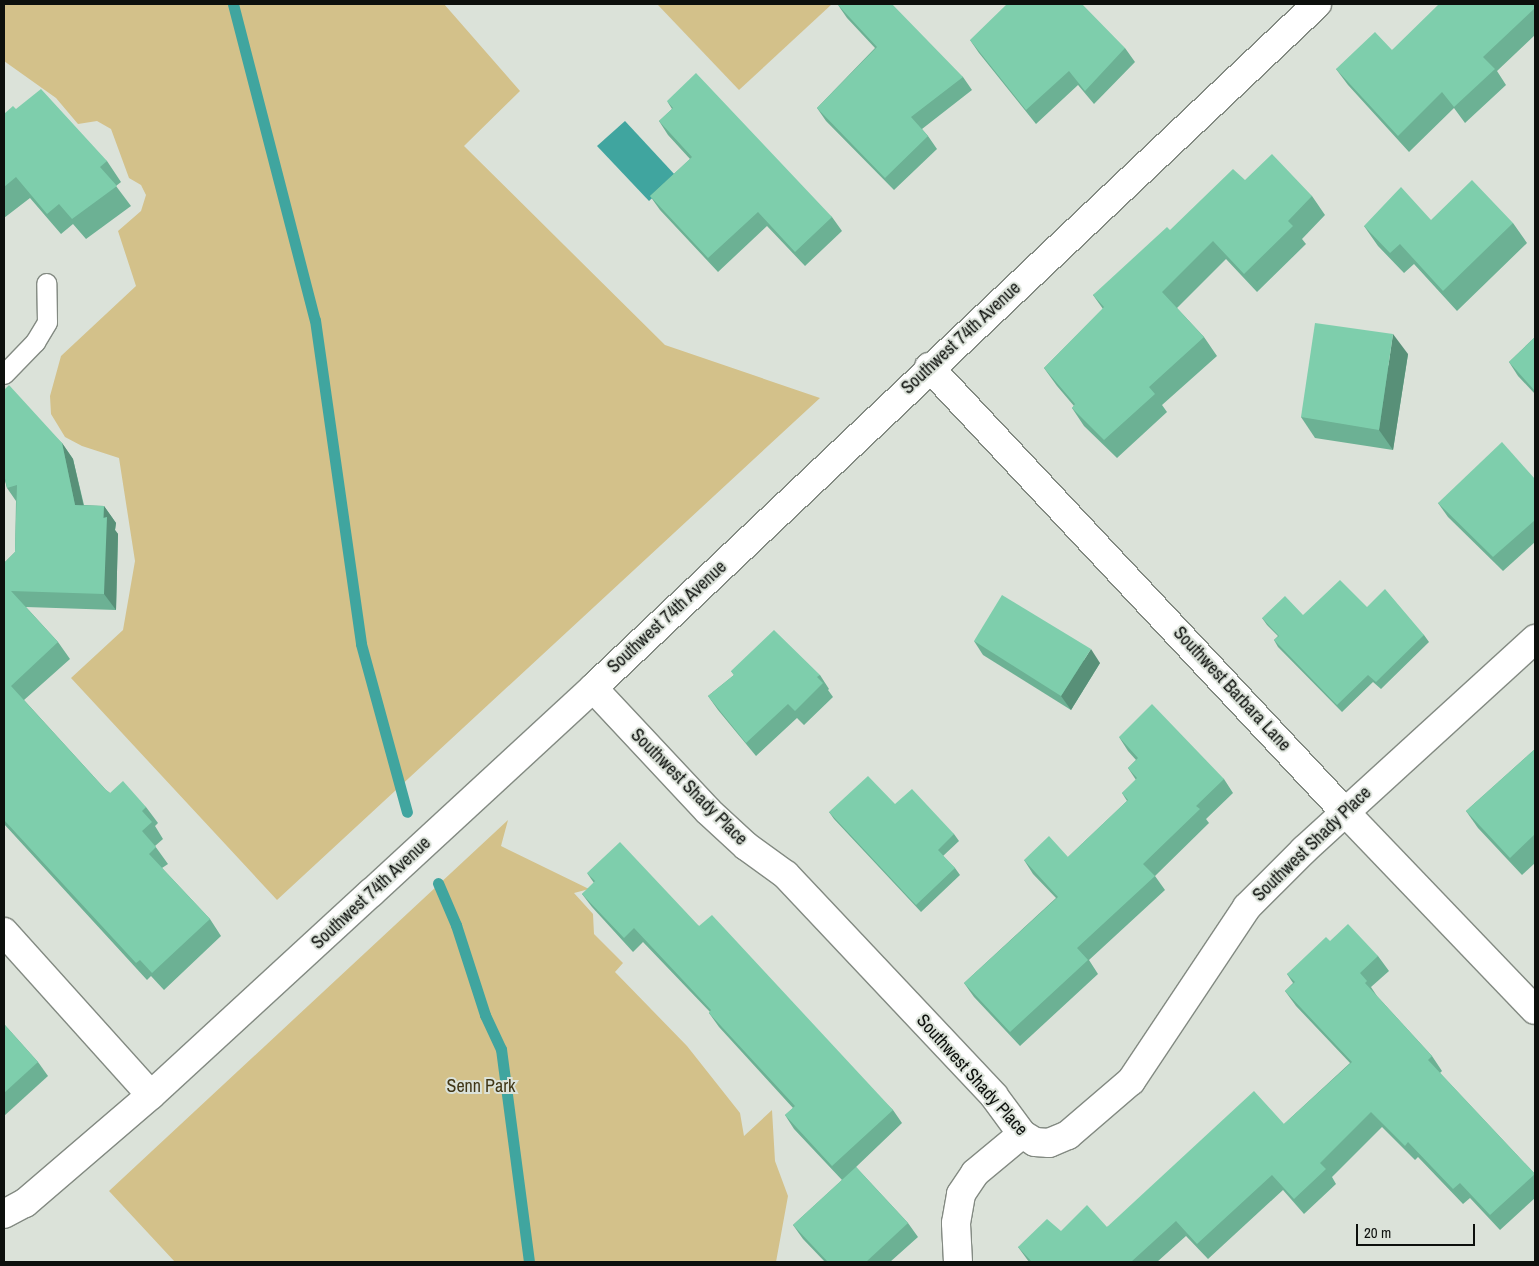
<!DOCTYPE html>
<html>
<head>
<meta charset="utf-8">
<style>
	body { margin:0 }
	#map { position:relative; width:1539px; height:1266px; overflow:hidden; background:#dbe2d9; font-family:"Archivo Narrow",sans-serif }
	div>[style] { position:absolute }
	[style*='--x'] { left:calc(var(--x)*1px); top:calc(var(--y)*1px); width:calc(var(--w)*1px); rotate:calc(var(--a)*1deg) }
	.green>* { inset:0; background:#d3c18a }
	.water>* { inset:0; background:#40a59f }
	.stream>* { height:11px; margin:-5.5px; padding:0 5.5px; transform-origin:5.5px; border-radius:5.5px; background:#40a59f }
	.roads { filter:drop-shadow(1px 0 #838a82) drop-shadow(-1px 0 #838a82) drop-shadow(0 1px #838a82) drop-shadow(0 -1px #838a82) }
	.service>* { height:19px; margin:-9.5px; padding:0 9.5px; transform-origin:9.5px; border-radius:9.5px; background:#fff }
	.minor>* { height:28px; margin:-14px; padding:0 14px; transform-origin:14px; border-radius:14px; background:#fff }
	.wall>* { inset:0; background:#6cb194 }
	.shaded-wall>* { inset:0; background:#589078 }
	.building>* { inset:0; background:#7eceac }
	span { translate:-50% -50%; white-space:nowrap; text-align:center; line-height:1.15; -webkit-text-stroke:4px #dbe2d9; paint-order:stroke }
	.street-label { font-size:18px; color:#0d100d }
	.park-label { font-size:18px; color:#403616 }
	.frame { position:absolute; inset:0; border:5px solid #0d100d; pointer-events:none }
	.scale { position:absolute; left:1356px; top:1224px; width:119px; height:22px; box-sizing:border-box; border:2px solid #0d100d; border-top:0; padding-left:6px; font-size:15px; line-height:18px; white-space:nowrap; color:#0d100d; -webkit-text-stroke:4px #dbe2d9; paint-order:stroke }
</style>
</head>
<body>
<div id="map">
	<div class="green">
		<div style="clip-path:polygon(4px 4px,444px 4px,520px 91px,464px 146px,665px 345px,820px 398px,277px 900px,71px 678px,123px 630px,135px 561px,119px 458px,82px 446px,65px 437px,51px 414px,50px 396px,61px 356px,136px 286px,118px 231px,141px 211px,146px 195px,141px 185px,129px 178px,111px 129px,97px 121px,78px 124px,56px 98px,4px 61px)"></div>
		<div style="clip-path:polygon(657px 4px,832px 4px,739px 90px)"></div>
		<div style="clip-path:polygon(508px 820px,501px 846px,589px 889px,574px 893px,593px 914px,594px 934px,623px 963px,615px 972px,687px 1046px,740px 1113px,744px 1136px,772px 1110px,775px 1161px,788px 1196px,776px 1262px,175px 1262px,109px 1191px)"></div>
	</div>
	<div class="water">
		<div style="clip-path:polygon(625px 121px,676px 176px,649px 201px,597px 146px)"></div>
	</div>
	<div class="stream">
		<div style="--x:233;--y:4;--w:326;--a:75.5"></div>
		<div style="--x:315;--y:320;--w:327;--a:81.9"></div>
		<div style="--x:361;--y:644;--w:174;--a:74.7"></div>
		<div style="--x:438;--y:883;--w:46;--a:66.8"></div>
		<div style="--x:456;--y:925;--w:95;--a:72.1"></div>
		<div style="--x:485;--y:1015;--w:38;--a:65"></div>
		<div style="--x:501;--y:1049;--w:215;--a:82.5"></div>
	</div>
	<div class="roads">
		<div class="service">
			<div style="--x:4;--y:374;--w:45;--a:-45.9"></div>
			<div style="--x:35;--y:342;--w:23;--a:-59"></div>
			<div style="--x:47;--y:322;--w:39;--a:-91"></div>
		</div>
		<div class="minor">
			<div style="--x:929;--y:367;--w:609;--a:46.93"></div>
			<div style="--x:1345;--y:812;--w:274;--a:46.2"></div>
			<div style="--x:593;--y:688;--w:168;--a:46.9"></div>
			<div style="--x:708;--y:811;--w:52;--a:42.6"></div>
			<div style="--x:746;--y:846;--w:49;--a:35.9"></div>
			<div style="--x:786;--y:875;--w:303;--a:46.7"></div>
			<div style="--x:994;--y:1096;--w:47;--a:53.6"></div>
			<div style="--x:1022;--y:1134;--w:15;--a:32"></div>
			<div style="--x:1035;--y:1142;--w:14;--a:4"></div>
			<div style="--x:1049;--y:1143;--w:21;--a:-23"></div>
			<div style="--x:1068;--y:1135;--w:83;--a:-40.6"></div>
			<div style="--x:1131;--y:1081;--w:209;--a:-56.3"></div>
			<div style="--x:1247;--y:907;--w:81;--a:-45"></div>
			<div style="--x:1304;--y:850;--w:313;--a:-42.4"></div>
			<div style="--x:4;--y:932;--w:219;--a:48"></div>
			<div style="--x:4;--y:1214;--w:24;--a:-28"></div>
			<div style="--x:25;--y:1203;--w:166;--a:-40.6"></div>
			<div style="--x:151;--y:1095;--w:299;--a:-42.6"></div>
			<div style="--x:371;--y:893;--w:302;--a:-42.7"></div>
			<div style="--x:593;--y:688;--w:996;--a:-43.37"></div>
			<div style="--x:958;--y:1262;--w:39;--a:-93"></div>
			<div style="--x:956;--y:1223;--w:29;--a:-80"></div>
			<div style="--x:961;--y:1194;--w:25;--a:-56"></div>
			<div style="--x:975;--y:1173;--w:61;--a:-39.7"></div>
		</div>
	</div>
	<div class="wall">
		<div style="clip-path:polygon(1535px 4px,1535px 35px,1497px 71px,1506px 85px,1465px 123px,1454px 108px,1409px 152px,1348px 85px,1336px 69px,1392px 50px)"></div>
		<div style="clip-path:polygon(838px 5px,963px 77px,972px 90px,922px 129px,928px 136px,937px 149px,894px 190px,826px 121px,817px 108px,875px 48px,847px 18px)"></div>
		<div style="clip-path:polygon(970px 40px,1125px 48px,1135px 62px,1094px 104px,1078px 85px,1036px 124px,979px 53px)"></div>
		<div style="clip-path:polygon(667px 101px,832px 217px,842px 231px,805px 266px,767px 226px,718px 272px,660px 210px,650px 196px,690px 159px,668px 135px,659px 121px,672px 109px)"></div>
		<div style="clip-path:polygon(4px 114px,107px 161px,121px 182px,116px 186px,131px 206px,86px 239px,73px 224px,61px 234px,30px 198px,4px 218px)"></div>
		<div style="clip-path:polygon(1245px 180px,1312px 196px,1325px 215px,1302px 239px,1306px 244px,1257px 292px,1226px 259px,1177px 308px,1204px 337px,1217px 356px,1162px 405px,1167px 412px,1117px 458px,1084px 426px,1072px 408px,1074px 406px,1057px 386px,1044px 368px,1103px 309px,1093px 295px)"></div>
		<div style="clip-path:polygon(1513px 223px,1527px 243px,1457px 311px,1414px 264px,1404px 273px,1378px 246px,1364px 226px)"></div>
		<div style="clip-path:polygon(1535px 337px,1535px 394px,1518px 376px,1509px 362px)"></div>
		<div style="clip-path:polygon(1408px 354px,1393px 450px,1315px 438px,1301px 417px)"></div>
		<div style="clip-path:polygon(4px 390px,62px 443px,73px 459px,84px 505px,104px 506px,116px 523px,115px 530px,118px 534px,116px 610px,26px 607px,58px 642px,70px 659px,24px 700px,106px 790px,110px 793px,146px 807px,158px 823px,155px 826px,163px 839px,155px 846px,168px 864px,162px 868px,210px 919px,221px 936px,164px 990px,151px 976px,147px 980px,4px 824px,4px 563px,15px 552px,16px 501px,7px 488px,4px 477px)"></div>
		<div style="clip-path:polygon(1535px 479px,1535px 542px,1503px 571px,1448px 517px,1438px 503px)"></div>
		<div style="clip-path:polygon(1367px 607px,1424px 635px,1429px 642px,1381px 689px,1373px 682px,1342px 712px,1278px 647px,1274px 640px,1278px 636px,1267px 625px,1262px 618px,1303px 615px)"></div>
		<div style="clip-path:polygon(974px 641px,1100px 663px,1071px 710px,983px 655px)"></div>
		<div style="clip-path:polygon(731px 671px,820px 675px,829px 689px,828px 690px,833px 697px,804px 725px,797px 718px,756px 756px,718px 710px,708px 696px,734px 675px)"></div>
		<div style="clip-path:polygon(1119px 737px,1224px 779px,1233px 793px,1206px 819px,1209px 823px,1155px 876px,1165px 890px,1089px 960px,1098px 974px,1020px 1046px,974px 997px,964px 983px,1056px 898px,1033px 874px,1024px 860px,1068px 857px,1127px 801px,1122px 793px,1136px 780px,1128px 768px,1136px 760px,1128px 751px)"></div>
		<div style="clip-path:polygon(1535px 749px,1535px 863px,1522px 875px,1478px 828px,1466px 811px)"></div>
		<div style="clip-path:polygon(895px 804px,954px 834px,959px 841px,943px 856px,955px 868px,960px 875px,921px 912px,834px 819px,829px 812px)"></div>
		<div style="clip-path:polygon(587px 873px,699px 926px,893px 1110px,902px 1123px,856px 1167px,908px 1223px,918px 1237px,890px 1262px,825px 1262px,803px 1239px,793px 1225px,842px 1180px,794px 1129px,785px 1115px,793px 1108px,719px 1027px,709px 1013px,710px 1012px,643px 942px,633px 952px,592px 907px,582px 894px,594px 883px)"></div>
		<div style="clip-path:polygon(1330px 941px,1378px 956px,1389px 971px,1371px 987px,1377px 996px,1432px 1056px,1442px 1071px,1440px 1073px,1535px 1174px,1535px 1198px,1500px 1230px,1470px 1198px,1463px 1204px,1418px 1157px,1415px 1160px,1382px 1127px,1332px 1177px,1336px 1184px,1304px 1214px,1283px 1190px,1208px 1259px,1186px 1236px,1157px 1262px,1029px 1262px,1018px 1247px,1061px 1231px,1107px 1227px,1284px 1124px,1350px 1063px,1296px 1006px,1285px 991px,1293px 983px,1287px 974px)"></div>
		<div style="clip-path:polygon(4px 1024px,38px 1062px,48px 1076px,4px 1116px)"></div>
	</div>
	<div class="shaded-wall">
		<div style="clip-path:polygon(1393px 334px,1408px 354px,1393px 450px,1379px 430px)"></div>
		<div style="clip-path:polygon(62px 443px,73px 459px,87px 521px,75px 505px)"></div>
		<div style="clip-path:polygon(104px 506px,116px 523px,115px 530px,118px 534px,116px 610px,104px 594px)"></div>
		<div style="clip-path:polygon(1091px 649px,1100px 663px,1071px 710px,1061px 696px)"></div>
	</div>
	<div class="building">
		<div style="clip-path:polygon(840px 4px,892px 4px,963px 77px,911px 117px,928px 136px,885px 178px,817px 108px,877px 47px,838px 5px)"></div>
		<div style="clip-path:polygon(1007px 4px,1082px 4px,1125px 48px,1085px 91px,1069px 71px,1026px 110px,970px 40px)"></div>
		<div style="clip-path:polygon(1439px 4px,1535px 4px,1535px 8px,1483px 57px,1495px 69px,1454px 107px,1442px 92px,1398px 136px,1336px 69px,1375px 32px,1392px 50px)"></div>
		<div style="clip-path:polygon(696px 73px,832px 217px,795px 252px,758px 212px,708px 258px,650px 196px,692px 157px,659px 121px,673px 108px,667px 101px)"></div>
		<div style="clip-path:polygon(41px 89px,107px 161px,100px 167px,117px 186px,72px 219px,59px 204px,47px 214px,16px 177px,4px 187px,4px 114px,13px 106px,16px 109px)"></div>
		<div style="clip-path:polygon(1272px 154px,1312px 196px,1288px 221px,1293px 226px,1244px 274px,1213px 241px,1162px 292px,1204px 337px,1149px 387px,1155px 394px,1104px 440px,1072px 408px,1075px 404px,1044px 368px,1104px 307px,1093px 295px,1167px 227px,1170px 230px,1233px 169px,1245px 180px)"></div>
		<div style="clip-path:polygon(1472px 180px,1513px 223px,1443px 291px,1400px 244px,1390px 253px,1364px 226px,1401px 187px,1431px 220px)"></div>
		<div style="clip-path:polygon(1315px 323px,1393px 334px,1379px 430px,1301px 417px)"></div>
		<div style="clip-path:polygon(1535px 337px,1535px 391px,1509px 362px)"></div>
		<div style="clip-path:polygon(9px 385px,62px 443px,75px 505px,104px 506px,103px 518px,107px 517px,104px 594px,11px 591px,58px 642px,11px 686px,106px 790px,110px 793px,123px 781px,146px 807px,142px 811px,152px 822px,142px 831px,156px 847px,149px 854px,210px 919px,152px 973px,140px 960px,136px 963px,4px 820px,4px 563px,15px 552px,17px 485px,7px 488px,4px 474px,4px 390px)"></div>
		<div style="clip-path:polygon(1502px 442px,1535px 479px,1535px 520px,1493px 557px,1438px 503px)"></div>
		<div style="clip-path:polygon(1340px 580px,1367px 607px,1385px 589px,1424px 635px,1376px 682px,1368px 675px,1337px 705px,1274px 640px,1279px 636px,1262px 618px,1285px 596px,1303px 615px)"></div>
		<div style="clip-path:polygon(1002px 595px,1091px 649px,1061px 696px,974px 641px)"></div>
		<div style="clip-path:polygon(774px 630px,820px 675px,817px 677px,823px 683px,795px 711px,788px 704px,746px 743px,708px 696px,734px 675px,731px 671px)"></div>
		<div style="clip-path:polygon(1152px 704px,1224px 779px,1196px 806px,1200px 809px,1143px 864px,1155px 876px,1077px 948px,1088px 960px,1010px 1032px,964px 983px,1058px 897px,1024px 860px,1049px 836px,1068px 857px,1128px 800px,1122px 793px,1137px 778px,1128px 768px,1138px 758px,1119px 737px)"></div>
		<div style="clip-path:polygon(1535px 749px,1535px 834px,1510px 858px,1466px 811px)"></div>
		<div style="clip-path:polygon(868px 776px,895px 804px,912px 789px,954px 834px,938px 850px,955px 868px,916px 905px,829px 812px)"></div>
		<div style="clip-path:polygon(620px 842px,699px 926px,712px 915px,893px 1110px,832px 1166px,785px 1115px,795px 1106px,709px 1013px,711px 1010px,634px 928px,624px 938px,582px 894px,595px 881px,587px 873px)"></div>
		<div style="clip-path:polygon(1348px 924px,1378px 956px,1360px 973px,1367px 981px,1365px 983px,1432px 1056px,1428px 1060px,1535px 1174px,1490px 1215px,1460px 1183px,1453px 1189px,1408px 1142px,1405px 1146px,1371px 1112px,1320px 1163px,1326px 1169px,1294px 1199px,1272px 1175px,1197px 1244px,1176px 1221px,1131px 1262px,1032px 1262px,1018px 1247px,1047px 1219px,1061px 1231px,1087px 1205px,1107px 1227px,1254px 1091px,1284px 1124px,1352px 1062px,1285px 991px,1295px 982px,1287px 974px,1326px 937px,1330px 941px)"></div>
		<div style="clip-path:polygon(4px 1024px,38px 1062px,4px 1093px)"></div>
		<div style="clip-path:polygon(856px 1167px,908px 1223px,866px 1262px,828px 1262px,793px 1225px)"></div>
	</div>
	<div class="street-label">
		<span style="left:961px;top:338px;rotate:-43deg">Southwest 74th Avenue</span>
		<span style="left:667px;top:617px;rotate:-43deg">Southwest 74th Avenue</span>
		<span style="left:1232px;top:689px;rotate:47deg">Southwest Barbara Lane</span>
		<span style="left:689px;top:787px;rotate:45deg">Southwest Shady Place</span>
		<span style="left:1312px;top:844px;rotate:-44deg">Southwest Shady Place</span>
		<span style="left:371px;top:893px;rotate:-43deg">Southwest 74th Avenue</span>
		<span style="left:972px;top:1075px;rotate:48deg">Southwest Shady Place</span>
	</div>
	<div class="park-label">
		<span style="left:481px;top:1086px">Senn Park</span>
	</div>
	<div class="frame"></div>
	<div class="scale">20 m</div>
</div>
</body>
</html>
